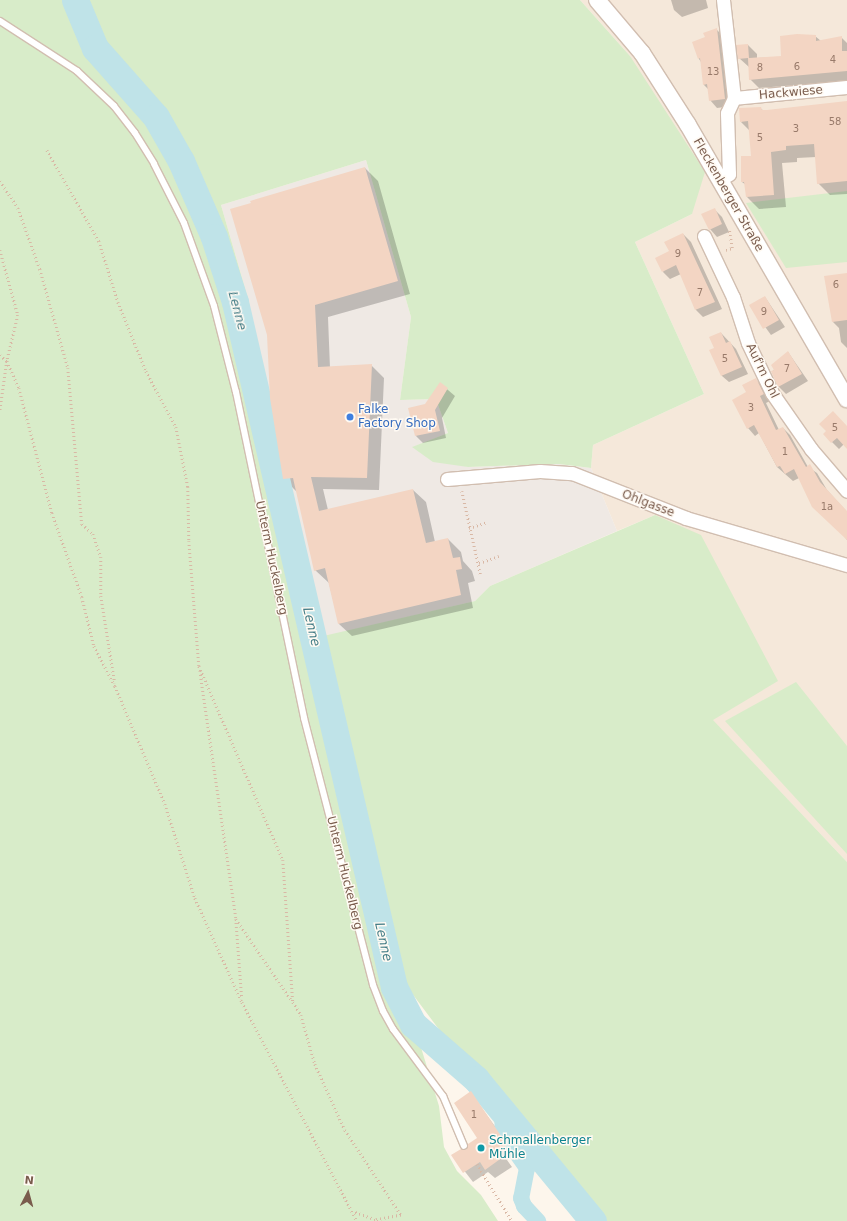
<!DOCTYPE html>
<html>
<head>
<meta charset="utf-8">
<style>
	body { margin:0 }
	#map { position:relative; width:847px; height:1221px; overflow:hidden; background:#fdf6ec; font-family:"DejaVu Sans",sans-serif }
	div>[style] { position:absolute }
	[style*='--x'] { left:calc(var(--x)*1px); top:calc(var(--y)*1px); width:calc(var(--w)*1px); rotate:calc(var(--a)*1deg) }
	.residential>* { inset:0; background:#f5e8da }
	.industrial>* { inset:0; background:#efe9e4 }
	.green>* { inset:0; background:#d8ecc9 }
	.shadow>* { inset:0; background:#0003 }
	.canal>* { height:16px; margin:-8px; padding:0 8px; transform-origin:8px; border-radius:8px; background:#bfe3e8 }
	.river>* { height:27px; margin:-13.5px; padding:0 13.5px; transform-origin:13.5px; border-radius:13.5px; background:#bfe3e8 }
	.building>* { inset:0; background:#f3d5c3 }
	.path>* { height:2.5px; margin-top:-1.25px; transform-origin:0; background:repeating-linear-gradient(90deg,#d9b8a5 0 1px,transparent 0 4px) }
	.roads { filter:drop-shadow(1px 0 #d1beb0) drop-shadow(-1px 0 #d1beb0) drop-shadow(0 1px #d1beb0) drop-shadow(0 -1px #d1beb0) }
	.service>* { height:6px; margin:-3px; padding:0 3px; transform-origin:3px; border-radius:3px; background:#fff }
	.minor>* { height:13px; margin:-6.5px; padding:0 6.5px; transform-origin:6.5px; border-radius:6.5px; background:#fff }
	.tertiary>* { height:16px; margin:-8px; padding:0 8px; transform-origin:8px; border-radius:8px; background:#fff }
	.dots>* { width:11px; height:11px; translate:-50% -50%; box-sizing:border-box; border:2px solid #fffaf3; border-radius:50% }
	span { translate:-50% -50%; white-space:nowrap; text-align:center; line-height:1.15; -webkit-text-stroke:3px #fffaf3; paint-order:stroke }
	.number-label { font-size:10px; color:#987a6a }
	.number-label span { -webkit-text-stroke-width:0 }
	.street-label { font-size:12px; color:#7a5c4d }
	.shop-label { font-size:12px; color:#366cbe }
	.left { translate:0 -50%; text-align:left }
	.culture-label { font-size:12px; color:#0d838f }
	.water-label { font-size:13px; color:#437c86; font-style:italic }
	.north { position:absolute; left:8px; top:1173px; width:40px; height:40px; -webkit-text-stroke:3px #fffaf3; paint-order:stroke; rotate:6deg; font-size:11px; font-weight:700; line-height:16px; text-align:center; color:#7a5c4d }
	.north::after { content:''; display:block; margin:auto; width:14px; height:18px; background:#7a5c4d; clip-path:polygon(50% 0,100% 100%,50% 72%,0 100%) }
</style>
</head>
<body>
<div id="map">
	<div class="residential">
		<div style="clip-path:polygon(580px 0,847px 0,847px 862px,712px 720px,655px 515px,617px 531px,591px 468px,593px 445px,704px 394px,635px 242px,692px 214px,630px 56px)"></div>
	</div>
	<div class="industrial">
		<div style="clip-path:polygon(366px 160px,411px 317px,400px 400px,436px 399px,448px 433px,413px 447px,468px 467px,559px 464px,591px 468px,617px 531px,490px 586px,475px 601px,319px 638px,282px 481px,249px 302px,221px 205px)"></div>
	</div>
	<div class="green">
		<div style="clip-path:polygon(0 0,580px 0,630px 56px,705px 172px,692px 214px,635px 242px,704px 394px,593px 445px,591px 468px,559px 464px,468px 467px,433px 462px,412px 447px,448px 433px,436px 399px,400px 400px,411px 317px,366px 160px,221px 205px,249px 302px,282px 481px,319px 637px,475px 601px,490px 586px,655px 515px,701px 535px,778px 681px,713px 720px,847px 862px,847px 1221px,597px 1221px,548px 1175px,399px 976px,439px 1106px,444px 1147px,457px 1171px,481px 1195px,498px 1221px,0 1221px)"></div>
		<div style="clip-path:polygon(847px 191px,847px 262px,786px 268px,746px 203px)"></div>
		<div style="clip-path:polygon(796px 682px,847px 746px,847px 854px,725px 721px)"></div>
	</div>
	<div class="shadow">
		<div style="clip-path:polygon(671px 0,706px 0,708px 8px,682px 17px,674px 10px)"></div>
		<div style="clip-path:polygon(717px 30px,724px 37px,732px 106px,717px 108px,710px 100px,708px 89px,704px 85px,701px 62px,699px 59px,706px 38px)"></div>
		<div style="clip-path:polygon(815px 36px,821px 41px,841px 37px,847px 43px,847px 81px,759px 88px,750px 79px,749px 67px,739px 58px,748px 45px,757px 54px,757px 58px,782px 57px)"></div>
		<div style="clip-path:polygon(847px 102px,847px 194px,830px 195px,818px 183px,816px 157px,797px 158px,797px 162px,782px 163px,786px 207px,759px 209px,747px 197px,746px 185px,742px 182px,752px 157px,750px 131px,741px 122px,760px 108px,764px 111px)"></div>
		<div style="clip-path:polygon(365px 168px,378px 181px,410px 294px,328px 317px,330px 368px,371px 365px,384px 378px,379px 490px,323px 489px,328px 510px,413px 490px,426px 502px,435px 542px,448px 539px,461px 552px,463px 561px,472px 571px,475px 581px,468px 583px,473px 608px,352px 636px,339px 624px,329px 583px,315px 570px,297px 492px,284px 479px,271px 398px)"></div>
		<div style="clip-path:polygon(715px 210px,722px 217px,729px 232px,717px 237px,710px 229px)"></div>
		<div style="clip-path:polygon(683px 234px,691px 242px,722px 309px,703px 317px,696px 310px,681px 274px,670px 279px,663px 272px,670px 252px)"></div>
		<div style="clip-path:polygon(847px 275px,847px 348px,841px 342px,839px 328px,833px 322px)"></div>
		<div style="clip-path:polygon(765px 297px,785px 327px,771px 335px,750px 306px)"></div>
		<div style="clip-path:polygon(721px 333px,736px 349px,748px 374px,729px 382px,722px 376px,711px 351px,716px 349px)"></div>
		<div style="clip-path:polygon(788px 352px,808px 381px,786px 394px,779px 387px,772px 372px)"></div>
		<div style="clip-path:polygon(756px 380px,763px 387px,770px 401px,766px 403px,779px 430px,783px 428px,790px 435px,808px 467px,817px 473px,827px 490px,847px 512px,847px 540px,799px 478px,793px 481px,777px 467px,759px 433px,755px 436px,748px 428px,747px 393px)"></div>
		<div style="clip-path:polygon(441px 384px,455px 396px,442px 418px,446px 438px,423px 443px,416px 436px,426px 405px)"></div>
		<div style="clip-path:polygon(847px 427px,847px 447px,844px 444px,839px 449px,824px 434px)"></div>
		<div style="clip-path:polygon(470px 1092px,515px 1154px,507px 1160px,512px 1167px,495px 1178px,488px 1172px,473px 1182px,452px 1155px,467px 1151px,479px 1138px)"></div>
	</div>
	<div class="canal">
		<div style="--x:502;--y:1114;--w:20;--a:87"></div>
		<div style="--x:503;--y:1134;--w:42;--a:54.8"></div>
		<div style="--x:527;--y:1168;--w:31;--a:101"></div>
		<div style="--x:521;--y:1198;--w:9;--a:69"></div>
		<div style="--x:524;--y:1206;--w:21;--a:47"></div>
	</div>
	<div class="river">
		<div style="--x:75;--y:0;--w:52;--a:67.4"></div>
		<div style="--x:95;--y:48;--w:92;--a:48.5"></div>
		<div style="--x:156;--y:117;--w:51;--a:60.4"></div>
		<div style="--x:181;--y:161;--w:83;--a:66.5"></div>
		<div style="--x:214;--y:237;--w:68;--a:72.1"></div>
		<div style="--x:235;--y:302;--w:703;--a:76.93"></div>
		<div style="--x:394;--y:987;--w:42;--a:62.8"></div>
		<div style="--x:413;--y:1024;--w:84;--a:41.1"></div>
		<div style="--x:476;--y:1079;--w:184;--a:50.5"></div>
	</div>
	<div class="building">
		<div style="clip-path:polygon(717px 28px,725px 99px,709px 101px,707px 84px,703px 85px,700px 58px,698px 59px,692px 42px,705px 37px,703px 33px)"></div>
		<div style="clip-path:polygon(797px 34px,816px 35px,816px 41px,842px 36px,842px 51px,847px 51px,847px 71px,749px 80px,748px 58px,738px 59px,736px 45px,748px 44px,749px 58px,781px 56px,780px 36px)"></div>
		<div style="clip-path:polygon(847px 101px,847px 181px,817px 184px,814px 144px,786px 146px,786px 150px,771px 152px,774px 195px,746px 197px,744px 182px,741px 182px,741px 156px,751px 156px,748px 121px,740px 122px,739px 108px,761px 107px,762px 110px,767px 110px)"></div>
		<div style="clip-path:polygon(365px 167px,398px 281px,315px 305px,318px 367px,372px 364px,367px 478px,311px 477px,319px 511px,413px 489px,426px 543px,448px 538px,453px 558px,460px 557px,462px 569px,456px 570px,461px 595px,338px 624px,325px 568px,314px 571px,293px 478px,283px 479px,270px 398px,267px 335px,230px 209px,251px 203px,250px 201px)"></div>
		<div style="clip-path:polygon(715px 208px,722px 224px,709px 230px,701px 214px)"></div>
		<div style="clip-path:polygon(683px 233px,715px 302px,695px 310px,676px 265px,662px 272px,655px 258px,669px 251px,664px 242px)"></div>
		<div style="clip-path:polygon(847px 273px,847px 320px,832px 322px,824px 276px)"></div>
		<div style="clip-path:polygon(765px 296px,779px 320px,763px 329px,749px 305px)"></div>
		<div style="clip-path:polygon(721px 332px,726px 343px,730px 341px,742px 367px,721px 376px,709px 350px,714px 348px,709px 337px)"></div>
		<div style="clip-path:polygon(788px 351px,802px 374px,778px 387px,771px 371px,774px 370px,771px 365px)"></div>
		<div style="clip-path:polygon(756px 378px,764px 394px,760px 396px,776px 430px,783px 427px,806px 467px,810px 464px,820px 482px,847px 511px,847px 540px,812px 507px,794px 469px,785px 474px,780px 466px,777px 467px,754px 425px,747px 429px,732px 400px,746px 392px,742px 385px)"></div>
		<div style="clip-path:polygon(440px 382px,448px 388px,435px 410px,440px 431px,415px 436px,408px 408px,425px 404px)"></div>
		<div style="clip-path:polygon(833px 411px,847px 426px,847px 449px,837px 438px,831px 443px,823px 434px,826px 431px,819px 424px)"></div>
		<div style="clip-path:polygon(471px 1091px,507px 1145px,498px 1150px,503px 1157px,485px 1170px,480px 1162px,463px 1173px,451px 1155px,461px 1149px,466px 1150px,468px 1144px,477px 1138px,454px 1103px)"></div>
	</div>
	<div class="path">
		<div style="--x:47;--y:150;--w:105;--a:60.3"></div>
		<div style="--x:99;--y:241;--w:64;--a:72.7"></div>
		<div style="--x:118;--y:302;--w:74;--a:67.9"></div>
		<div style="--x:146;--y:371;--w:64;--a:61.8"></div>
		<div style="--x:176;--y:427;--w:61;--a:78.7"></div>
		<div style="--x:188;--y:487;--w:54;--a:88.9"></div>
		<div style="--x:189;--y:541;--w:125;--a:85.4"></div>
		<div style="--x:199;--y:666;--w:211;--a:66.6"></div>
		<div style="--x:283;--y:860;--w:142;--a:86"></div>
		<div style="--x:293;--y:1002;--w:15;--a:58"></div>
		<div style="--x:301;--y:1015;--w:51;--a:74.1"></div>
		<div style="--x:315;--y:1064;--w:72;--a:65.6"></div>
		<div style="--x:345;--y:1130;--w:102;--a:56.6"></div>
		<div style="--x:401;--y:1215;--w:26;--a:169"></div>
		<div style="--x:375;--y:1220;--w:22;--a:-159"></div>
		<div style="--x:0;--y:181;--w:32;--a:56"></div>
		<div style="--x:18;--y:208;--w:65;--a:70.2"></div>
		<div style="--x:40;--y:269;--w:103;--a:74.2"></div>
		<div style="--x:68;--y:368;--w:157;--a:84.9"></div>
		<div style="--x:82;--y:524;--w:15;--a:42"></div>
		<div style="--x:93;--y:534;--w:24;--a:71"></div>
		<div style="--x:101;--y:557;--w:39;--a:90"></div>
		<div style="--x:101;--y:596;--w:88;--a:80.9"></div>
		<div style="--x:0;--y:250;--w:67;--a:74.5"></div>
		<div style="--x:18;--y:315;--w:47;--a:103.4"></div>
		<div style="--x:7;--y:361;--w:50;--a:98"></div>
		<div style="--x:726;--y:250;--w:6;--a:-18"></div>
		<div style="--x:732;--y:248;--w:19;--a:-99"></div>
		<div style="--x:0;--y:355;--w:9;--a:41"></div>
		<div style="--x:7;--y:361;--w:30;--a:66"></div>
		<div style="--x:19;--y:388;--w:129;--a:75.2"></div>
		<div style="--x:52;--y:513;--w:89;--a:70.3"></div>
		<div style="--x:82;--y:597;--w:50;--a:76.2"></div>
		<div style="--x:94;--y:646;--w:45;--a:62.3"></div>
		<div style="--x:115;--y:686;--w:128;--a:67"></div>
		<div style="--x:165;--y:804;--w:99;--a:72.3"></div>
		<div style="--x:195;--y:898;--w:114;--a:65.7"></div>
		<div style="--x:242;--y:1002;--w:247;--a:62.3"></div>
		<div style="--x:462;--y:491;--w:87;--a:77.4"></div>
		<div style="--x:469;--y:528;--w:19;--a:-18"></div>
		<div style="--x:479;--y:563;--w:21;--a:-19"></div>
		<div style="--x:200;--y:671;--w:251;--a:81.7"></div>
		<div style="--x:236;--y:919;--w:80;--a:85.7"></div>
		<div style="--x:236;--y:919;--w:99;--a:55.7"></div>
		<div style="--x:477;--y:1164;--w:67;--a:58.4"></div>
	</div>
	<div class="roads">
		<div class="service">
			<div style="--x:0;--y:21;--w:92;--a:33"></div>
			<div style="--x:77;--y:71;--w:51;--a:43.4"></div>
			<div style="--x:114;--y:106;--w:34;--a:52"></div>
			<div style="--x:135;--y:133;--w:36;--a:58"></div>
			<div style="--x:154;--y:164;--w:66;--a:63"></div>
			<div style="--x:184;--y:223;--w:88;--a:70.1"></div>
			<div style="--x:214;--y:306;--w:89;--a:75.7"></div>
			<div style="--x:236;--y:392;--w:333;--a:78.2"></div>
			<div style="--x:304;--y:718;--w:276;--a:75.5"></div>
			<div style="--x:373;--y:985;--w:28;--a:69"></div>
			<div style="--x:383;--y:1011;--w:21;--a:61"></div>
			<div style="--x:393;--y:1029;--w:84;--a:53.3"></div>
			<div style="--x:443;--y:1096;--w:54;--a:67.2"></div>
		</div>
		<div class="minor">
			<div style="--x:734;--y:98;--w:114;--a:-5.6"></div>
			<div style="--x:720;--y:180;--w:11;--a:-34"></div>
			<div style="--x:729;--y:174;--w:61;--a:-91.9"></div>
			<div style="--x:727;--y:113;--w:17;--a:-65"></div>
			<div style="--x:734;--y:98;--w:99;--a:-96.4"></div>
			<div style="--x:704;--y:236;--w:68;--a:64.6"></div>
			<div style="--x:733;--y:297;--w:48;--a:71.9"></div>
			<div style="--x:748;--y:343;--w:55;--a:64.4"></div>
			<div style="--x:772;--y:393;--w:68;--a:55.1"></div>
			<div style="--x:811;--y:449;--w:55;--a:49.4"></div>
			<div style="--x:447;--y:479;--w:93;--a:-4.9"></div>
			<div style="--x:540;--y:471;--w:32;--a:4"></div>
			<div style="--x:572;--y:473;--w:123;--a:21.5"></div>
			<div style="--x:686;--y:518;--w:168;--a:16.3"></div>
		</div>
		<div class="tertiary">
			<div style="--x:597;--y:0;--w:70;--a:49.7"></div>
			<div style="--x:642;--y:53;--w:85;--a:57.4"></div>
			<div style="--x:688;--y:125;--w:317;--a:59.9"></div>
		</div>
	</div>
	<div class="dots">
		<div style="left:350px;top:417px;background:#3f7fe0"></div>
		<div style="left:481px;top:1148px;background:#0f9aa8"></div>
	</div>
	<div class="number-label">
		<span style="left:833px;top:60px">4</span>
		<span style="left:797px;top:67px">6</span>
		<span style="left:760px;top:68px">8</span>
		<span style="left:713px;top:72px">13</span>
		<span style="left:835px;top:122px">58</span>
		<span style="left:796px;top:129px">3</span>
		<span style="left:760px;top:138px">5</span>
		<span style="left:678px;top:254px">9</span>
		<span style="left:836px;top:285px">6</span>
		<span style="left:700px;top:293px">7</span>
		<span style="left:764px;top:312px">9</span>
		<span style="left:725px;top:359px">5</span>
		<span style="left:787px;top:369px">7</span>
		<span style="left:751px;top:408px">3</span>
		<span style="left:835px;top:428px">5</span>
		<span style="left:785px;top:452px">1</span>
		<span style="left:827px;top:507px">1a</span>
		<span style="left:474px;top:1115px">1</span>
	</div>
	<div class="street-label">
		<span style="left:791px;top:93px;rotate:-5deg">Hackwiese</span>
		<span style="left:728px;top:195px;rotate:60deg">Fleckenberger Straße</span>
		<span style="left:762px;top:371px;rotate:64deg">Auf'm Ohl</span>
		<span style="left:648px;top:504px;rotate:21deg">Ohlgasse</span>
		<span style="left:271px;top:558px;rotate:78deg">Unterm Huckelberg</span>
		<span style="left:344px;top:873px;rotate:76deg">Unterm Huckelberg</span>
	</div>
	<div class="shop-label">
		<span class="left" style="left:358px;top:417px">Falke<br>Factory Shop</span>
	</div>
	<div class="culture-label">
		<span class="left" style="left:489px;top:1148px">Schmallenberger<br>Mühle</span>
	</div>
	<div class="water-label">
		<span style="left:237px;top:311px;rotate:75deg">Lenne</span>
		<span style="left:311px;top:627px;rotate:77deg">Lenne</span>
		<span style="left:383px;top:942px;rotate:77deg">Lenne</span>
	</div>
	<div class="north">N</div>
</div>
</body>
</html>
